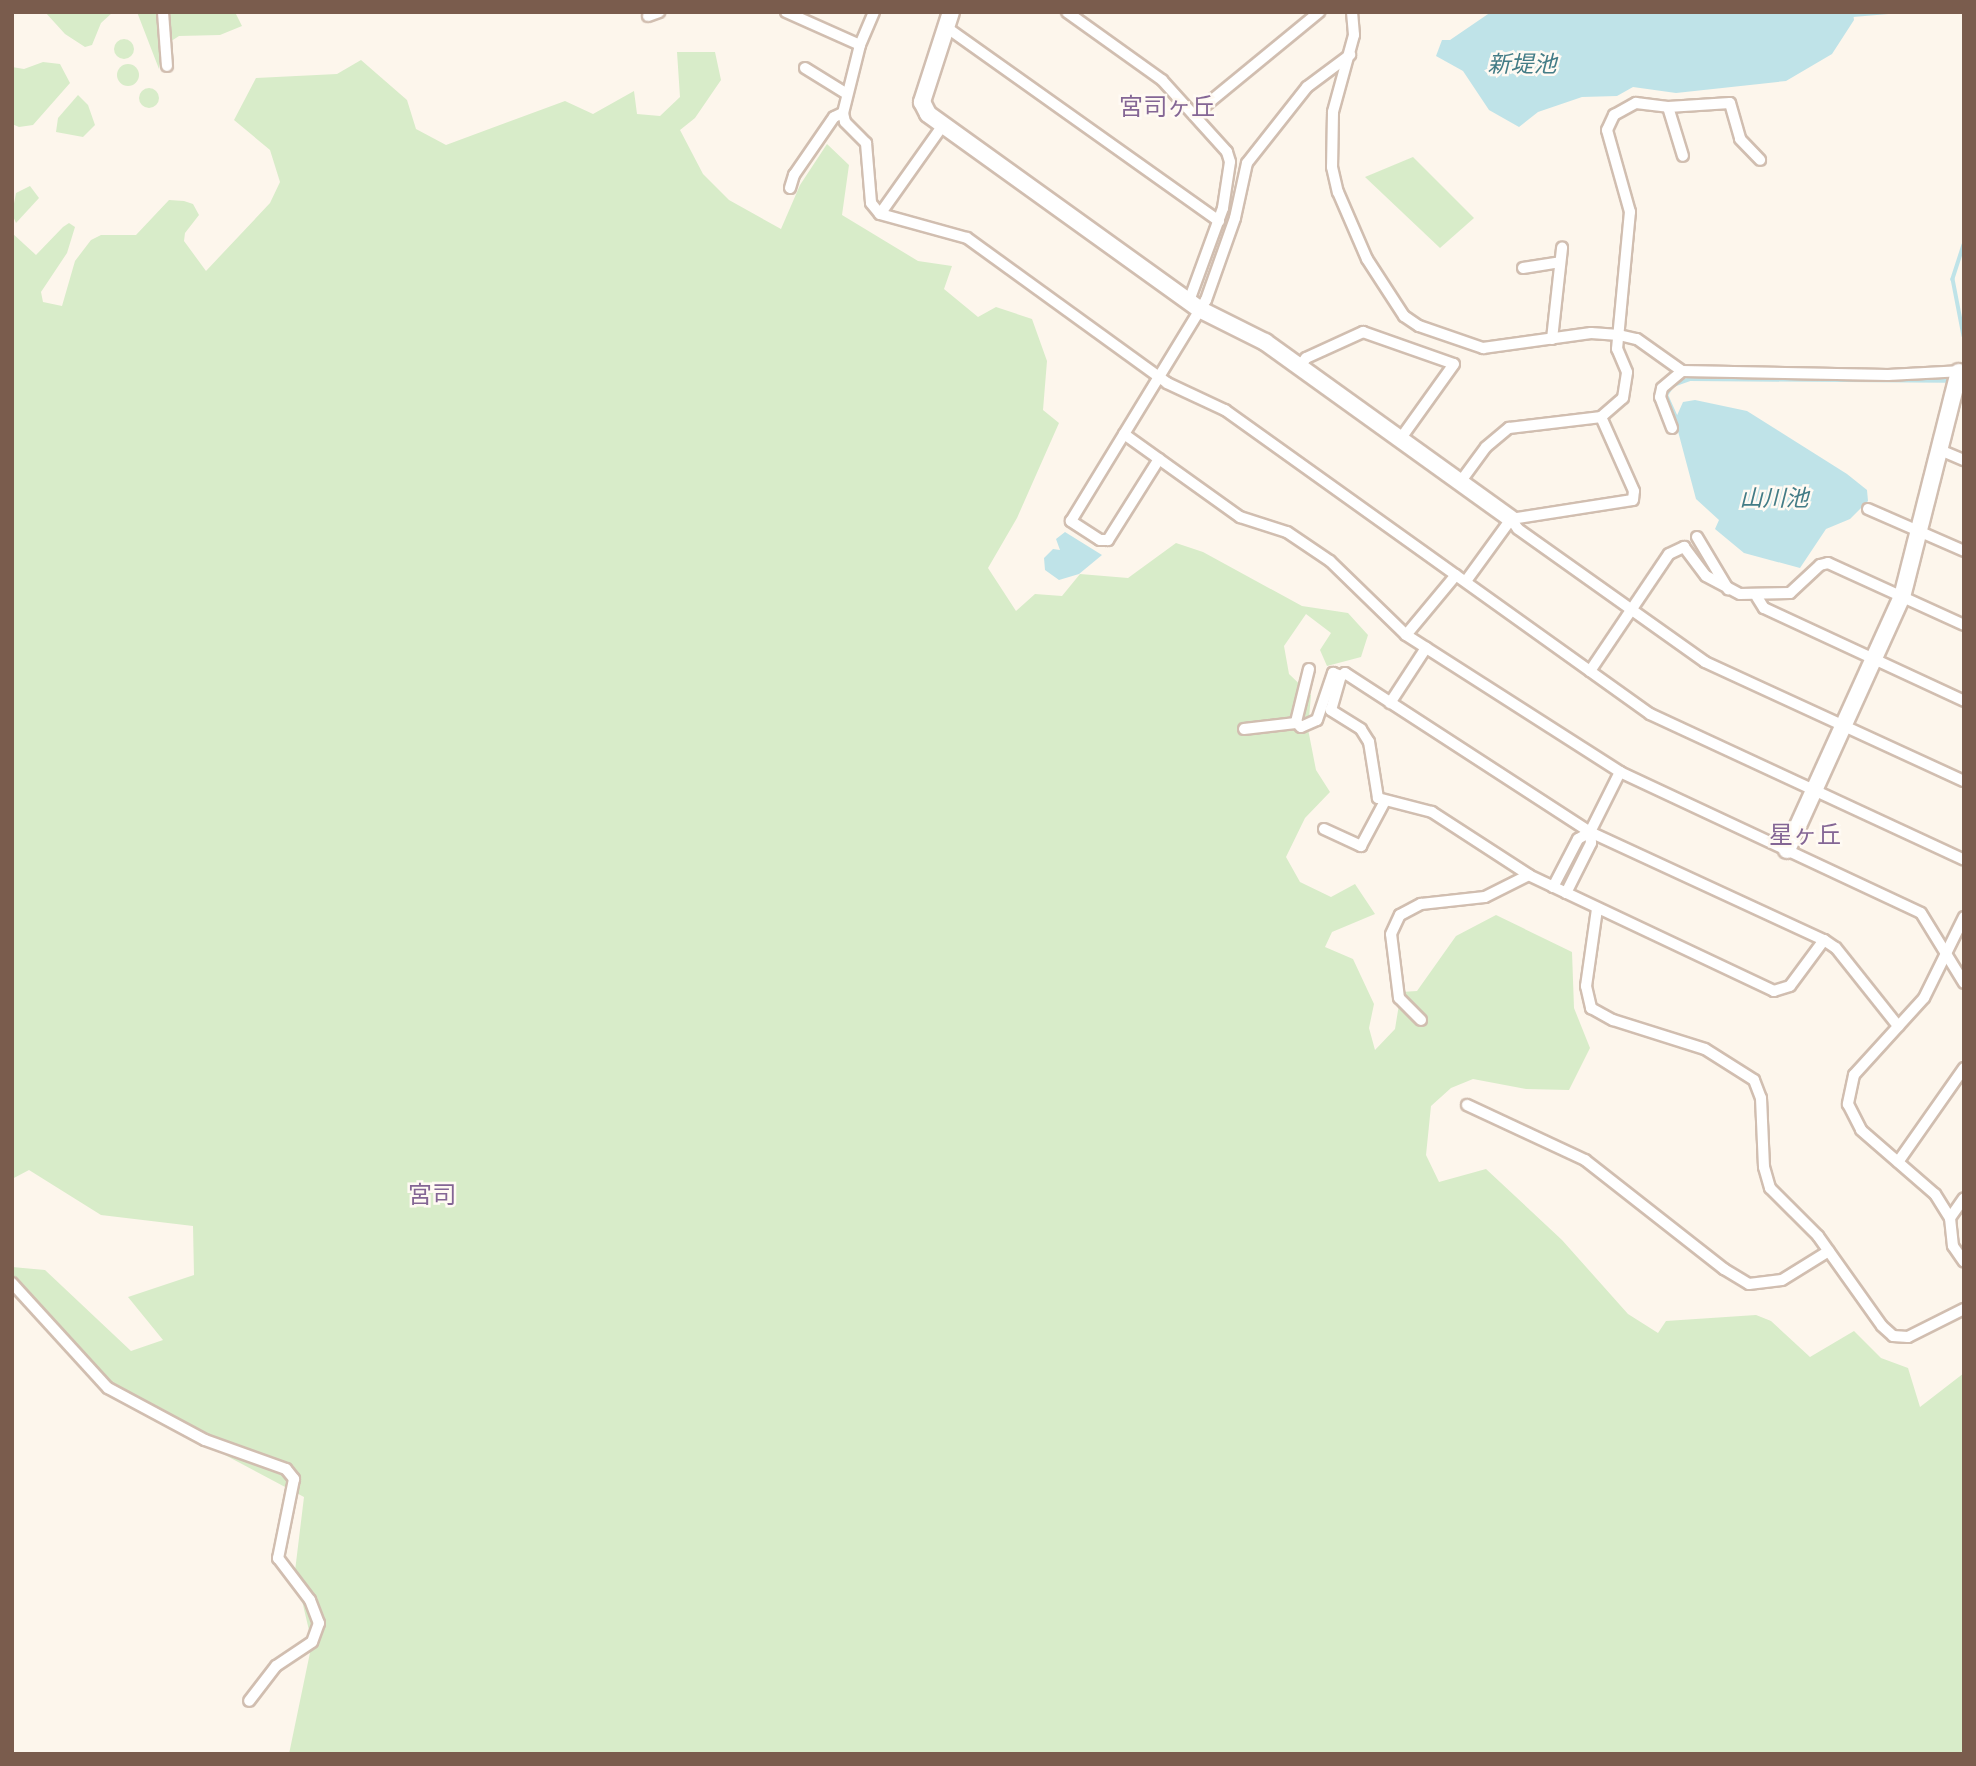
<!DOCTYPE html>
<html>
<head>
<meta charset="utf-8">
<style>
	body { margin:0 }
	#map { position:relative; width:1976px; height:1766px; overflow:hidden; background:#fdf6ec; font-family:"Public Sans","Noto Sans JP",sans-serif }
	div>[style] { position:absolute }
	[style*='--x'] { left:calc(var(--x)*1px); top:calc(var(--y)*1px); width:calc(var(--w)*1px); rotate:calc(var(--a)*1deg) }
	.green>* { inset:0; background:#d8ecc9 }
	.round { border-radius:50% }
	.water>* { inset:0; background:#bfe3e8 }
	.stream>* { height:3.5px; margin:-1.75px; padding:0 1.75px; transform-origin:1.75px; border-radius:1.75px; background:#bfe3e8 }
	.roads { filter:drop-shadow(2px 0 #d1beb0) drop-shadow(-2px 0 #d1beb0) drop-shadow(0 2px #d1beb0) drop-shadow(0 -2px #d1beb0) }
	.street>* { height:10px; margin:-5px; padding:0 5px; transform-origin:5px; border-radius:5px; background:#fff }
	.secondary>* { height:16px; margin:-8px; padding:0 8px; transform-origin:8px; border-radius:8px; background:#fff }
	span { translate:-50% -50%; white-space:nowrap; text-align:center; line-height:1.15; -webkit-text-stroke:5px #fffaf3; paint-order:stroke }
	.water-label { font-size:23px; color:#437c86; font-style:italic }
	.quarter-label { font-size:24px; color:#846695 }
	.frame { position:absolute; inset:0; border:14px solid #7a5c4d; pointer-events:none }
</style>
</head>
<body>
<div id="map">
	<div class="green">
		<div style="clip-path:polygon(45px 12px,113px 12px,101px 23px,92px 45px,85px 47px,65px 34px)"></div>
		<div style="clip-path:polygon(137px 12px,235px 12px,242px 26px,220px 35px,179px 36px,162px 47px,159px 69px)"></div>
		<div class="round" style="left:114px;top:39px;width:20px;height:20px"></div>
		<div style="clip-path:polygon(677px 52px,715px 52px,721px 80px,695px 118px,680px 130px,703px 174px,729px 200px,781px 229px,800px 185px,827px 144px,849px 165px,842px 215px,918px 261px,952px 266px,944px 289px,978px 317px,996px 307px,1032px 319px,1047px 361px,1043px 410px,1059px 423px,1017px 518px,988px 568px,1016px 611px,1035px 594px,1062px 596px,1080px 574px,1128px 578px,1176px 543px,1203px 552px,1302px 606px,1348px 613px,1368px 635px,1361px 657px,1327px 666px,1320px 650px,1331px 633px,1306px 614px,1284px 646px,1289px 674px,1311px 695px,1308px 729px,1316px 770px,1330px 792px,1305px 818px,1286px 857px,1300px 882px,1331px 897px,1355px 884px,1375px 914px,1332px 932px,1325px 947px,1353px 959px,1374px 1004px,1369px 1028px,1375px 1050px,1395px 1029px,1401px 992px,1417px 991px,1456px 936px,1496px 915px,1572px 952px,1574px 1008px,1590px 1048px,1569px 1090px,1526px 1089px,1473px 1079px,1451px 1088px,1431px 1106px,1426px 1155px,1439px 1182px,1486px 1169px,1562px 1240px,1628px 1314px,1658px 1333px,1666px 1321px,1756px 1315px,1771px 1321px,1810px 1357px,1854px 1331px,1881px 1358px,1908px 1368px,1920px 1407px,1964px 1373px,1964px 1754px,289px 1754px,312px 1643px,295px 1571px,304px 1497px,225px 1455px,76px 1359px,12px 1281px,12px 1267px,45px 1270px,131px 1351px,163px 1340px,128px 1297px,194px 1275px,193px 1226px,101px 1215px,29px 1170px,12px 1179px,12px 233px,36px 255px,63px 227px,69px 223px,75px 227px,67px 253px,41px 292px,43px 302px,62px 306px,75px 261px,91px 240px,101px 235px,136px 235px,169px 200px,184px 201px,193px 204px,199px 215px,185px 233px,184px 241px,206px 271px,270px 203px,280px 182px,270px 150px,234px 120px,256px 78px,337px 74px,361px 60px,407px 100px,416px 129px,446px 145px,565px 101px,593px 114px,634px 91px,637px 114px,660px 116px,680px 97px)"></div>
		<div style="clip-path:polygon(43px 62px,60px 64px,70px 83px,33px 125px,19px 127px,12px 124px,12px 67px,24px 69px)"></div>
		<div class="round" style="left:117px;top:64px;width:22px;height:22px"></div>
		<div class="round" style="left:139px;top:88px;width:20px;height:20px"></div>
		<div style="clip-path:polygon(78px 95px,88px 105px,95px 125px,83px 137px,56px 132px,58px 118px)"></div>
		<div style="clip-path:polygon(1413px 157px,1474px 218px,1440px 248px,1365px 177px)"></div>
		<div style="clip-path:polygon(30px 186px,39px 198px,16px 223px,12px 214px,16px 193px)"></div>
	</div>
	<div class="water">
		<div style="clip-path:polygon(1491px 12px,1853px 12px,1854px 20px,1832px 54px,1786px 81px,1676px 93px,1633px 87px,1617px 96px,1582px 97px,1538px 112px,1519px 127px,1489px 110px,1463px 71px,1436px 56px,1442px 40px,1450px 40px)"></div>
		<div style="clip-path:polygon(1695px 400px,1747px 411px,1847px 474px,1867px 490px,1868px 501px,1850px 519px,1826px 529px,1800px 568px,1744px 553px,1715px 529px,1719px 520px,1696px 499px,1675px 420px,1683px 402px)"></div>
		<div style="clip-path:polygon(1065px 532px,1102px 555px,1079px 574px,1059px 580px,1045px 570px,1044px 558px,1053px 549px,1060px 550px,1056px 539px)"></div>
	</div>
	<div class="stream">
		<div style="--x:1853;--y:15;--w:38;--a:-5"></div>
		<div style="--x:1964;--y:245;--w:36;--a:108"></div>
		<div style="--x:1953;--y:279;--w:58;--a:79.1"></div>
		<div style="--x:1677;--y:420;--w:27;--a:-114"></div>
		<div style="--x:1666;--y:395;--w:12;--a:-55"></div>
		<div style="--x:1673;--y:385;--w:18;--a:-19"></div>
		<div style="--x:1690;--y:379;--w:255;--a:0.4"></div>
	</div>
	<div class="roads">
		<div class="street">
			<div style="--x:163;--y:12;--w:54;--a:85.8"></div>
			<div style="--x:786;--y:12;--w:81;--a:24"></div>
			<div style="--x:874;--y:12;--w:36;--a:113"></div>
			<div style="--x:860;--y:45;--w:70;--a:104"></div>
			<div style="--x:843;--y:113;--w:9;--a:77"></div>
			<div style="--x:845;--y:122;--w:30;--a:45"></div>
			<div style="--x:866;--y:143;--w:60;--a:85.2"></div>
			<div style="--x:871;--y:203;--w:14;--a:51"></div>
			<div style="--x:880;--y:214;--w:90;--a:15.4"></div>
			<div style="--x:967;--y:238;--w:247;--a:35.9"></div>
			<div style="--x:1167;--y:383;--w:64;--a:25"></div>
			<div style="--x:1225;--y:410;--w:523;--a:35.58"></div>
			<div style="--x:1650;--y:714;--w:346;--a:24.9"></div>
			<div style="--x:1067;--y:12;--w:117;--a:35.6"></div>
			<div style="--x:1162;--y:80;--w:97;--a:47.9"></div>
			<div style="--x:1227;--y:152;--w:10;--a:73"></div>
			<div style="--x:1230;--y:162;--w:47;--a:98.7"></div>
			<div style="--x:1223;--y:208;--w:99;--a:110.1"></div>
			<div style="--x:1352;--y:12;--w:23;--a:85"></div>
			<div style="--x:1354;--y:35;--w:80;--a:105.3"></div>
			<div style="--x:1333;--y:112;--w:55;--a:91"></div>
			<div style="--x:1332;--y:167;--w:26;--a:77"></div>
			<div style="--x:1338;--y:192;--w:73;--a:66.6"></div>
			<div style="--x:1367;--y:259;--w:68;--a:57"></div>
			<div style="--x:1404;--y:316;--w:18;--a:34"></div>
			<div style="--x:1419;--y:326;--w:68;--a:19"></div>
			<div style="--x:1483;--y:348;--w:109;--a:-7.9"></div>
			<div style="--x:1591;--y:333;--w:28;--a:4"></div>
			<div style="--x:1619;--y:335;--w:18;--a:13"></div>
			<div style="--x:1637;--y:339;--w:55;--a:35.4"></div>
			<div style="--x:1682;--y:371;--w:206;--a:1.1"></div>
			<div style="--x:1888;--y:375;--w:75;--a:-3.1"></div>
			<div style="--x:648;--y:16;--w:12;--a:-20"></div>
			<div style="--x:946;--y:27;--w:335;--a:35.4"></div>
			<div style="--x:805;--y:68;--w:49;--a:31.8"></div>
			<div style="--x:1668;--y:107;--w:51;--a:73"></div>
			<div style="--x:1195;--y:114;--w:161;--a:-39.4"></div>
			<div style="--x:790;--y:188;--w:14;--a:-73"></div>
			<div style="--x:794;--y:175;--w:70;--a:-55.4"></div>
			<div style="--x:834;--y:117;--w:10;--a:-24"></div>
			<div style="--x:880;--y:214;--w:109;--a:-54.7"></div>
			<div style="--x:1523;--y:268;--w:36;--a:-9"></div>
			<div style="--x:1552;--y:339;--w:92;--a:-83.7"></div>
			<div style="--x:1300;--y:366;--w:10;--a:-53"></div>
			<div style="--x:1306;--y:358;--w:63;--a:-24.5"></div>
			<div style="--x:1363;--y:332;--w:96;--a:19.4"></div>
			<div style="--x:1454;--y:364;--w:91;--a:125.6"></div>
			<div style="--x:1672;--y:428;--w:33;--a:-111"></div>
			<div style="--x:1660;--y:397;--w:9;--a:-77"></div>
			<div style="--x:1662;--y:388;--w:26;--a:-40"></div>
			<div style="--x:1124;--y:434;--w:143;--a:35.6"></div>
			<div style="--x:1240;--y:517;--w:49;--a:17.7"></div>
			<div style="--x:1287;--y:532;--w:52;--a:34"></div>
			<div style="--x:1330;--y:561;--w:106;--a:44.2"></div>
			<div style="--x:1406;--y:635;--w:254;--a:32.6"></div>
			<div style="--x:1620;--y:772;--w:332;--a:25.1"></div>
			<div style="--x:1921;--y:913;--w:82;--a:58.4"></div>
			<div style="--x:1940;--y:450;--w:26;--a:23"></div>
			<div style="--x:1159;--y:459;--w:96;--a:122.2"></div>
			<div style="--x:1108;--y:540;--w:8;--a:180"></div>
			<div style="--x:1100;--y:540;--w:35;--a:-147"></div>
			<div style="--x:1071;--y:521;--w:259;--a:-58.6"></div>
			<div style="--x:1206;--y:300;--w:87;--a:-70.5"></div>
			<div style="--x:1235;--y:218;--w:56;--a:-77.7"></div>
			<div style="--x:1247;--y:163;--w:97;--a:-51.7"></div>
			<div style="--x:1307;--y:87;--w:54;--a:-36.7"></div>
			<div style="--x:1461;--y:481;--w:42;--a:-53.7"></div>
			<div style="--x:1486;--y:447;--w:30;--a:-40"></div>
			<div style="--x:1509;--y:428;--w:93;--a:-6.8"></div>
			<div style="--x:1601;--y:417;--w:29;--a:-41"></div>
			<div style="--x:1623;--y:398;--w:26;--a:-81"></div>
			<div style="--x:1627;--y:372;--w:25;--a:-113"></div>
			<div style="--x:1617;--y:349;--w:138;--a:-84.6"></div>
			<div style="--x:1630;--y:212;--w:85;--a:-105.7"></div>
			<div style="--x:1607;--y:130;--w:17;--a:-65"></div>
			<div style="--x:1614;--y:115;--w:25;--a:-29"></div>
			<div style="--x:1636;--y:103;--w:32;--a:7"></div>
			<div style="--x:1668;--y:107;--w:62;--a:-3.7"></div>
			<div style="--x:1730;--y:103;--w:37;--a:74"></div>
			<div style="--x:1740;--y:139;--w:29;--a:46"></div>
			<div style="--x:1868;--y:509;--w:105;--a:23.6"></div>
			<div style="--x:1511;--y:519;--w:12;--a:55"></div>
			<div style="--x:1518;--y:529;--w:229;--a:35.4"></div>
			<div style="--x:1705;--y:662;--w:285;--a:24.7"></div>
			<div style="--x:1697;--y:537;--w:61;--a:59.2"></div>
			<div style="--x:1466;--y:581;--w:77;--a:-54"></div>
			<div style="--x:1511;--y:519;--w:123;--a:-8.9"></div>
			<div style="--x:1633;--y:500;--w:9;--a:-84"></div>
			<div style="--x:1634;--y:491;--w:81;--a:-114"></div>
			<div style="--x:1757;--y:597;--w:13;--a:58"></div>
			<div style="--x:1764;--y:608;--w:221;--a:24.9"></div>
			<div style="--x:1406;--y:635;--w:78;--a:-50.2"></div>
			<div style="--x:1309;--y:669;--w:55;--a:103.8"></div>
			<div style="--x:1296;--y:722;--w:7;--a:45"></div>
			<div style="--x:1301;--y:727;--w:17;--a:-24"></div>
			<div style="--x:1317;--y:720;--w:50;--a:-71.2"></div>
			<div style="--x:1333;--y:673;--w:9;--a:21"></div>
			<div style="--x:1590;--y:671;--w:141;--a:-56"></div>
			<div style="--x:1669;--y:554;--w:17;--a:-25"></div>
			<div style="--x:1684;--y:547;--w:36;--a:53"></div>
			<div style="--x:1706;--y:576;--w:38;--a:28"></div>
			<div style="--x:1740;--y:594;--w:50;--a:-1.1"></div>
			<div style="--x:1790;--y:593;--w:41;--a:-43"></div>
			<div style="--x:1820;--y:565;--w:8;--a:-14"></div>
			<div style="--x:1828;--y:563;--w:149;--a:24.5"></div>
			<div style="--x:1390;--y:703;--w:66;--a:-56.8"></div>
			<div style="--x:1244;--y:729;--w:52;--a:-6.6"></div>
			<div style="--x:1324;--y:829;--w:41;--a:24.7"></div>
			<div style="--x:1361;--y:846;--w:51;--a:-61.9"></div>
			<div style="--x:1553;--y:887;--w:54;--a:-62.5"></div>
			<div style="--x:1578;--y:839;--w:14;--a:-30"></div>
			<div style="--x:1590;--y:832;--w:67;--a:-63.4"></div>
			<div style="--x:1566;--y:893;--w:56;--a:-63.4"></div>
			<div style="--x:1591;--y:843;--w:11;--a:-95"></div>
			<div style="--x:1597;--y:909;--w:78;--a:98.1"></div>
			<div style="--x:1586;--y:986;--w:23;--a:77"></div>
			<div style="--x:1591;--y:1008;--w:25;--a:29"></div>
			<div style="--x:1613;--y:1020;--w:96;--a:17.5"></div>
			<div style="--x:1705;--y:1049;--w:58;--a:32.3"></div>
			<div style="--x:1754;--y:1080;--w:19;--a:69"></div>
			<div style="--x:1761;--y:1098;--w:69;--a:87.5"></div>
			<div style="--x:1764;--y:1167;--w:22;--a:74"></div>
			<div style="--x:1770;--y:1188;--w:68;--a:45"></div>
			<div style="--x:1818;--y:1236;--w:110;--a:54.6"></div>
			<div style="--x:1882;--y:1326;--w:15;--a:42"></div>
			<div style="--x:1893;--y:1336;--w:15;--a:4"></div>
			<div style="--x:1908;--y:1337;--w:63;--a:-26.6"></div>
			<div style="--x:1964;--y:917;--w:90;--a:116.3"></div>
			<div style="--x:1924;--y:998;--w:104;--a:132.3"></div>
			<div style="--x:1854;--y:1075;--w:30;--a:102"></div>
			<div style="--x:1848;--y:1104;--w:29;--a:63"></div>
			<div style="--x:1861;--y:1130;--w:98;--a:40.9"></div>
			<div style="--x:1935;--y:1194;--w:28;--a:58"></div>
			<div style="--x:1950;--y:1218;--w:28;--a:84"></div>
			<div style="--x:1953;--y:1246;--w:19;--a:55"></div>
			<div style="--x:1824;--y:940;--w:57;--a:126.5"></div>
			<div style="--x:1790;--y:986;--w:17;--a:163"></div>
			<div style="--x:1774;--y:991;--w:271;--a:-154.7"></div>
			<div style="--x:1529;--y:875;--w:116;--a:-147"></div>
			<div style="--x:1432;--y:812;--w:56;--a:-165.5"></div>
			<div style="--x:1378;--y:798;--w:57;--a:-99.1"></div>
			<div style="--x:1369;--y:742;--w:15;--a:-122"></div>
			<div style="--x:1361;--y:729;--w:36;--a:-148"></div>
			<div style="--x:1331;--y:710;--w:35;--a:-74"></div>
			<div style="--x:1341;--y:676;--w:5;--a:-37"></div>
			<div style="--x:1345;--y:673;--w:292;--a:33"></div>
			<div style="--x:1590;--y:832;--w:258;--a:24.8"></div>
			<div style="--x:1824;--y:940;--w:14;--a:34"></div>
			<div style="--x:1836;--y:948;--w:100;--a:51.5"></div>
			<div style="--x:1421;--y:1020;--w:31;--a:-135"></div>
			<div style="--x:1399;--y:998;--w:64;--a:-97.1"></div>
			<div style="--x:1391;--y:934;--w:21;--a:-65"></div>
			<div style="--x:1400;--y:915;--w:24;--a:-28"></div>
			<div style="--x:1421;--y:904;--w:64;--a:-6.2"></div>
			<div style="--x:1485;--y:897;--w:49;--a:-26.6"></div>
			<div style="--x:1467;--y:1105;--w:130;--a:25"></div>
			<div style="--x:1585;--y:1160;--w:177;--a:38.1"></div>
			<div style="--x:1724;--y:1269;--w:29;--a:31"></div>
			<div style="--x:1749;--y:1284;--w:33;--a:-7"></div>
			<div style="--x:1782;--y:1280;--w:55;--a:-31.7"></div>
			<div style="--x:1898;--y:1162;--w:115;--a:-54.9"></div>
			<div style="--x:1950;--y:1218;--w:24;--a:-55"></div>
			<div style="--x:12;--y:1283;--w:142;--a:47.6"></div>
			<div style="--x:108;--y:1388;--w:110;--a:28.2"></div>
			<div style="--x:205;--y:1440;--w:86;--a:19.7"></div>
			<div style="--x:286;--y:1469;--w:13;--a:51"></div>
			<div style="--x:294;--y:1479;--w:81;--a:101.4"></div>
			<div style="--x:278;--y:1558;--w:53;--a:52.7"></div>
			<div style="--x:310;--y:1600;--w:25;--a:69"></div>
			<div style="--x:319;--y:1623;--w:20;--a:110"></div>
			<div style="--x:312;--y:1642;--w:43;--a:146.3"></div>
			<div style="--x:276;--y:1666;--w:44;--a:127.6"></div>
		</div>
		<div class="secondary">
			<div style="--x:951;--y:12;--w:95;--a:107.9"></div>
			<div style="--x:922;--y:102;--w:13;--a:63"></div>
			<div style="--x:928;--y:114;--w:334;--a:35.7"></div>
			<div style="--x:1199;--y:309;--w:74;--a:26.6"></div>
			<div style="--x:1265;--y:342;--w:303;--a:35.7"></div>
			<div style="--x:1787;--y:850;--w:278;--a:-65.6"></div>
			<div style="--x:1902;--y:597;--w:232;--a:-75.8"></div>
		</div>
	</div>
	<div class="water-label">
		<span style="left:1522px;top:64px">新堤池</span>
		<span style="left:1774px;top:498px">山川池</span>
	</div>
	<div class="quarter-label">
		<span style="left:1167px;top:107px">宮司ヶ丘</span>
		<span style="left:1805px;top:835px">星ヶ丘</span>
		<span style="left:432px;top:1195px">宮司</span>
	</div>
	<div class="frame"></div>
</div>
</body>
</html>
